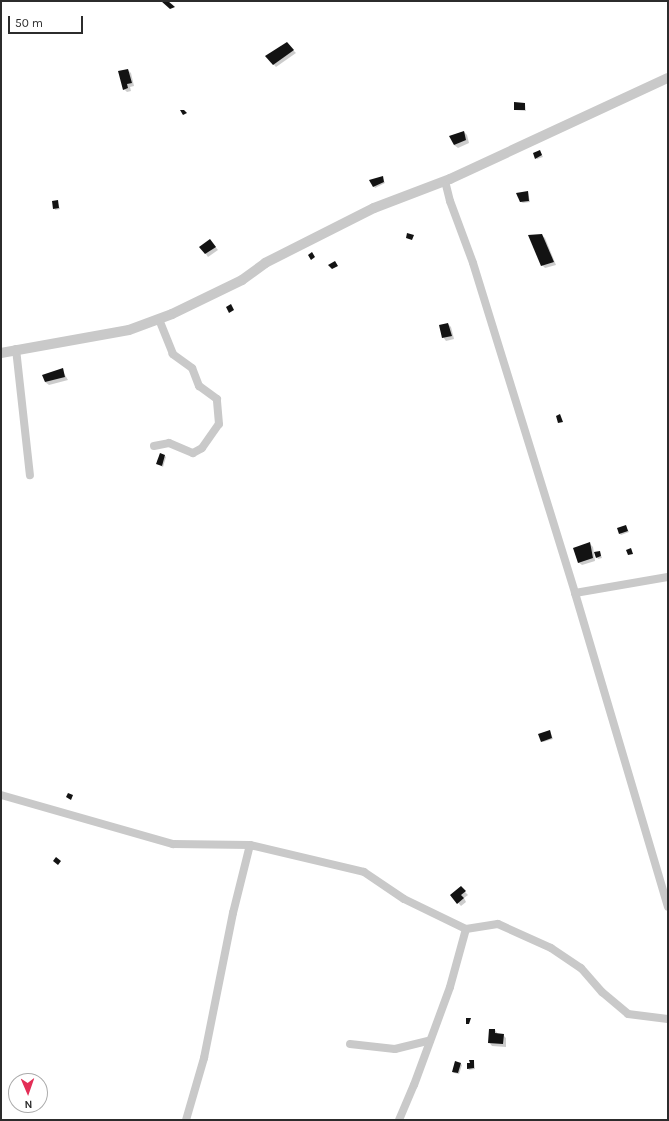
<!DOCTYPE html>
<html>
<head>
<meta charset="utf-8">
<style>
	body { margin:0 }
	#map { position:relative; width:669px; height:1121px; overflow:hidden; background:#fff; font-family:Karla,sans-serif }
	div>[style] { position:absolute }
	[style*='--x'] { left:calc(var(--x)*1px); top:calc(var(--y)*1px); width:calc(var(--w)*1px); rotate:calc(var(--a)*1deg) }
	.shadow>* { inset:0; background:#0003 }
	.building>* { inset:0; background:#131313 }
	.minor>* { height:8px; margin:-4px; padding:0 4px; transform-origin:4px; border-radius:4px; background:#c9c9c9 }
	.tertiary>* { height:10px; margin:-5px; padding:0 5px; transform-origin:5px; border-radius:5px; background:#c9c9c9 }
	span { translate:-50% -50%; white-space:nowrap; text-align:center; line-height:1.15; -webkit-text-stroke:4px #fff; paint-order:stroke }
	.frame { position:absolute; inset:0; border:2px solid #2c2c2c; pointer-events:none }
	.north { position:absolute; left:8px; top:1073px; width:40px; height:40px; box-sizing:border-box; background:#fff; border:1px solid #ababab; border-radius:50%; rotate:178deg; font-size:11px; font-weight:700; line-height:16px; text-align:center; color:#2c2c2c }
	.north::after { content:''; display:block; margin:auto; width:14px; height:18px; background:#e32e56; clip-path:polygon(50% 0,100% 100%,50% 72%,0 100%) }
	.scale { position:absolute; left:8px; top:16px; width:75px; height:18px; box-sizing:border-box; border:2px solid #2c2c2c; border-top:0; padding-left:5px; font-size:12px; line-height:14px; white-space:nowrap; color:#2c2c2c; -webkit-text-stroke:3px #fff; paint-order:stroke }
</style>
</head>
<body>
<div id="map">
	<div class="shadow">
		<div style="clip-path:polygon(287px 44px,296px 53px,276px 67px,266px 56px)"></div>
		<div style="clip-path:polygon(128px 70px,131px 73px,134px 86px,130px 87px,131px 91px,127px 92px,124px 89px)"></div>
		<div style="clip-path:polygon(525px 104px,526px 111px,515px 110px)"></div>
		<div style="clip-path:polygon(464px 132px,467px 135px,469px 143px,458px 148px,454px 145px)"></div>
		<div style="clip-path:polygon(541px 153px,543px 157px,537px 159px,536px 158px)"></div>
		<div style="clip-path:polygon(382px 177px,385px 183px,375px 188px,371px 181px)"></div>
		<div style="clip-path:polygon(528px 192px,530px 202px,523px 203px,521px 202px)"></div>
		<div style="clip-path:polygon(57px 201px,60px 209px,55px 210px,53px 202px)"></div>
		<div style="clip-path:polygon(541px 235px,545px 238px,556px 265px,545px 268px,542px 265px)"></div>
		<div style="clip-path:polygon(210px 240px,218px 250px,208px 257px,201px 247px)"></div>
		<div style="clip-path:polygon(448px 324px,451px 327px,454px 339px,446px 341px,443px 337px)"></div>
		<div style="clip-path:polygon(62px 370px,68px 380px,49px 385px,45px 382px)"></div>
		<div style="clip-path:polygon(165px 456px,166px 457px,163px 467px,159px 465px,158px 464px)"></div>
		<div style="clip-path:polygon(626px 526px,629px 532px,621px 535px,620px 534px)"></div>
		<div style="clip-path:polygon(590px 544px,593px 547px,595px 561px,582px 565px,578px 562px)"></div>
		<div style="clip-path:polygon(600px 552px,602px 558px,598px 559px,597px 557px)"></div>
		<div style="clip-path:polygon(550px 731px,553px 739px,543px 742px,542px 741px)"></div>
		<div style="clip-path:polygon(464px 891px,468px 895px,464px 898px,466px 902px,461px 906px,451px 895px)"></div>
		<div style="clip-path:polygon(495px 1030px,498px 1034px,503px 1035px,506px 1038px,506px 1047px,492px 1046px,489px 1042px)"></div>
		<div style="clip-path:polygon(474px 1061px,475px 1069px,469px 1070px,468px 1068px)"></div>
		<div style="clip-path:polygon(460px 1063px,462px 1065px,459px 1074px,454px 1073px,453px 1072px)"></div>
	</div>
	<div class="building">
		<div style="clip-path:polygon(161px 1px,168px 1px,175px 7px,170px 9px)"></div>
		<div style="clip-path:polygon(287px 42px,294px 50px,273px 65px,265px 56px)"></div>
		<div style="clip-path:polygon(128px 69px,132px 83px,127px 84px,128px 88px,123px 90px,118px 71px)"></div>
		<div style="clip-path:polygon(514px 102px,525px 103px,525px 110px,514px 110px)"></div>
		<div style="clip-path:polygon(180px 110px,184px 110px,187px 113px,183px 115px)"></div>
		<div style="clip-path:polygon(464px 131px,466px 140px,454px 145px,449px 136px)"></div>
		<div style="clip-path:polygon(540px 150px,542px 155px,535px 159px,533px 153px)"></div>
		<div style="clip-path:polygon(383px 176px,384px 182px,373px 187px,369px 180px)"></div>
		<div style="clip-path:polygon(528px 191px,529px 201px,520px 202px,516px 193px)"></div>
		<div style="clip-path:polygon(58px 200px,59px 208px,53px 209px,52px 201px)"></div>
		<div style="clip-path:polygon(407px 233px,414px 235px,412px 240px,406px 238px)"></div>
		<div style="clip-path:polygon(542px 234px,554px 262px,541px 266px,528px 235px)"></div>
		<div style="clip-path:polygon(210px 239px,216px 247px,205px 254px,199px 247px)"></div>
		<div style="clip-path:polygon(312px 252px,315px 257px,311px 260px,308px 255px)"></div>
		<div style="clip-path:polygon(335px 261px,338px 266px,332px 269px,328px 265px)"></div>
		<div style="clip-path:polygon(231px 304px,234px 310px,229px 313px,226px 307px)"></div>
		<div style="clip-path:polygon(448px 323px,452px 336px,442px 338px,439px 325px)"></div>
		<div style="clip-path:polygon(63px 368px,65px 377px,45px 382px,42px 375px)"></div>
		<div style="clip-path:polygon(560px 414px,563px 422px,558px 423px,556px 416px)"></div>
		<div style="clip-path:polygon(160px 453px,165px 455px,162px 466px,156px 464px)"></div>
		<div style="clip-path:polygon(626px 525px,628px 531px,619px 534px,617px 528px)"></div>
		<div style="clip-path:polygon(590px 542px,593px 558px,578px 563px,573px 548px)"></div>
		<div style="clip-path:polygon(631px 548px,633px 554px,628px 555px,626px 550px)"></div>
		<div style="clip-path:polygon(600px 551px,601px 556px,596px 558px,594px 552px)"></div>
		<div style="clip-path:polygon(550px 730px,552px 738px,541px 742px,538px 734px)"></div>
		<div style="clip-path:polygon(68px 793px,73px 795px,71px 800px,66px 797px)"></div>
		<div style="clip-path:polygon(56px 857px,61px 861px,58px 865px,53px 861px)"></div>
		<div style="clip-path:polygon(461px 886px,466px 891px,461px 895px,464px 898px,457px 904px,450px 895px)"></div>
		<div style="clip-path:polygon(466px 1018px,471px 1018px,469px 1024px,466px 1024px)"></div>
		<div style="clip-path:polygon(489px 1029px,495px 1029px,495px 1033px,504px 1034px,503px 1044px,488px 1043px)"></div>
		<div style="clip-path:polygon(469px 1060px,474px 1060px,474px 1068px,467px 1069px,467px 1063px,470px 1063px)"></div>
		<div style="clip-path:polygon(455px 1061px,461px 1063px,458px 1073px,452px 1072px)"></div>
	</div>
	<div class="minor">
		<div style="--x:445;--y:181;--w:21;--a:76"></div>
		<div style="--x:450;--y:201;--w:66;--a:69.6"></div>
		<div style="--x:473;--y:263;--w:345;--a:72.8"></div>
		<div style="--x:575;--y:593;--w:327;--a:73.5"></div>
		<div style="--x:16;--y:349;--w:127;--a:83.7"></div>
		<div style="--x:154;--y:446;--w:15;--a:-11"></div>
		<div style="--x:169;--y:443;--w:26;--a:23"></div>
		<div style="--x:193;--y:453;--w:10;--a:-29"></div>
		<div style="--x:202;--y:448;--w:29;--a:-55"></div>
		<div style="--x:219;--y:424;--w:25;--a:-95"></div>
		<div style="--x:217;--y:399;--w:22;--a:-144"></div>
		<div style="--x:199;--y:386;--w:19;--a:-111"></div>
		<div style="--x:192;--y:368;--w:24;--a:-144"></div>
		<div style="--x:173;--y:354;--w:38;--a:-112"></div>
		<div style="--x:575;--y:593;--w:94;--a:-9.8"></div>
		<div style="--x:1;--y:795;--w:179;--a:15.9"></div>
		<div style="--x:173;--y:844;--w:77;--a:0.7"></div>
		<div style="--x:250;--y:845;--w:117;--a:13.3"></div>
		<div style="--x:364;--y:872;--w:48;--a:34"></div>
		<div style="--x:404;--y:899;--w:69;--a:25.8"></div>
		<div style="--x:466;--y:929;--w:32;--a:-9"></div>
		<div style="--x:498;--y:924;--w:58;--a:24.4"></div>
		<div style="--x:551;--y:948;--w:36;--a:34"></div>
		<div style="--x:581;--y:968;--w:32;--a:49"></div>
		<div style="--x:602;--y:992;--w:34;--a:40"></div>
		<div style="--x:628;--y:1014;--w:40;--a:7.1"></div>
		<div style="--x:350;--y:1044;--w:45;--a:6.3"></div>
		<div style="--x:395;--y:1049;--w:36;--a:-14"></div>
		<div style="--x:186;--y:1120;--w:65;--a:-73.8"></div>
		<div style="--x:204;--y:1058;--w:148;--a:-78.7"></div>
		<div style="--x:233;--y:913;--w:70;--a:-76"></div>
		<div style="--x:399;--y:1120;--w:38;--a:-67"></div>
		<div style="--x:414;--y:1085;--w:104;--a:-69.8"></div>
		<div style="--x:450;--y:987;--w:60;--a:-74.6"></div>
	</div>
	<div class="tertiary">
		<div style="--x:1;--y:353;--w:130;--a:-10.2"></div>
		<div style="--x:129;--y:330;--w:46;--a:-20.4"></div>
		<div style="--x:172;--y:314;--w:78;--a:-25.9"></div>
		<div style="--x:242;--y:280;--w:29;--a:-36"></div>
		<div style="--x:265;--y:263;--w:122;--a:-26.8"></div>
		<div style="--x:374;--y:208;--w:81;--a:-20.9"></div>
		<div style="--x:450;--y:179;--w:240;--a:-24.9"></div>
	</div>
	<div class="frame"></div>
	<div class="north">N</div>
	<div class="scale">50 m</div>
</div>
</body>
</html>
